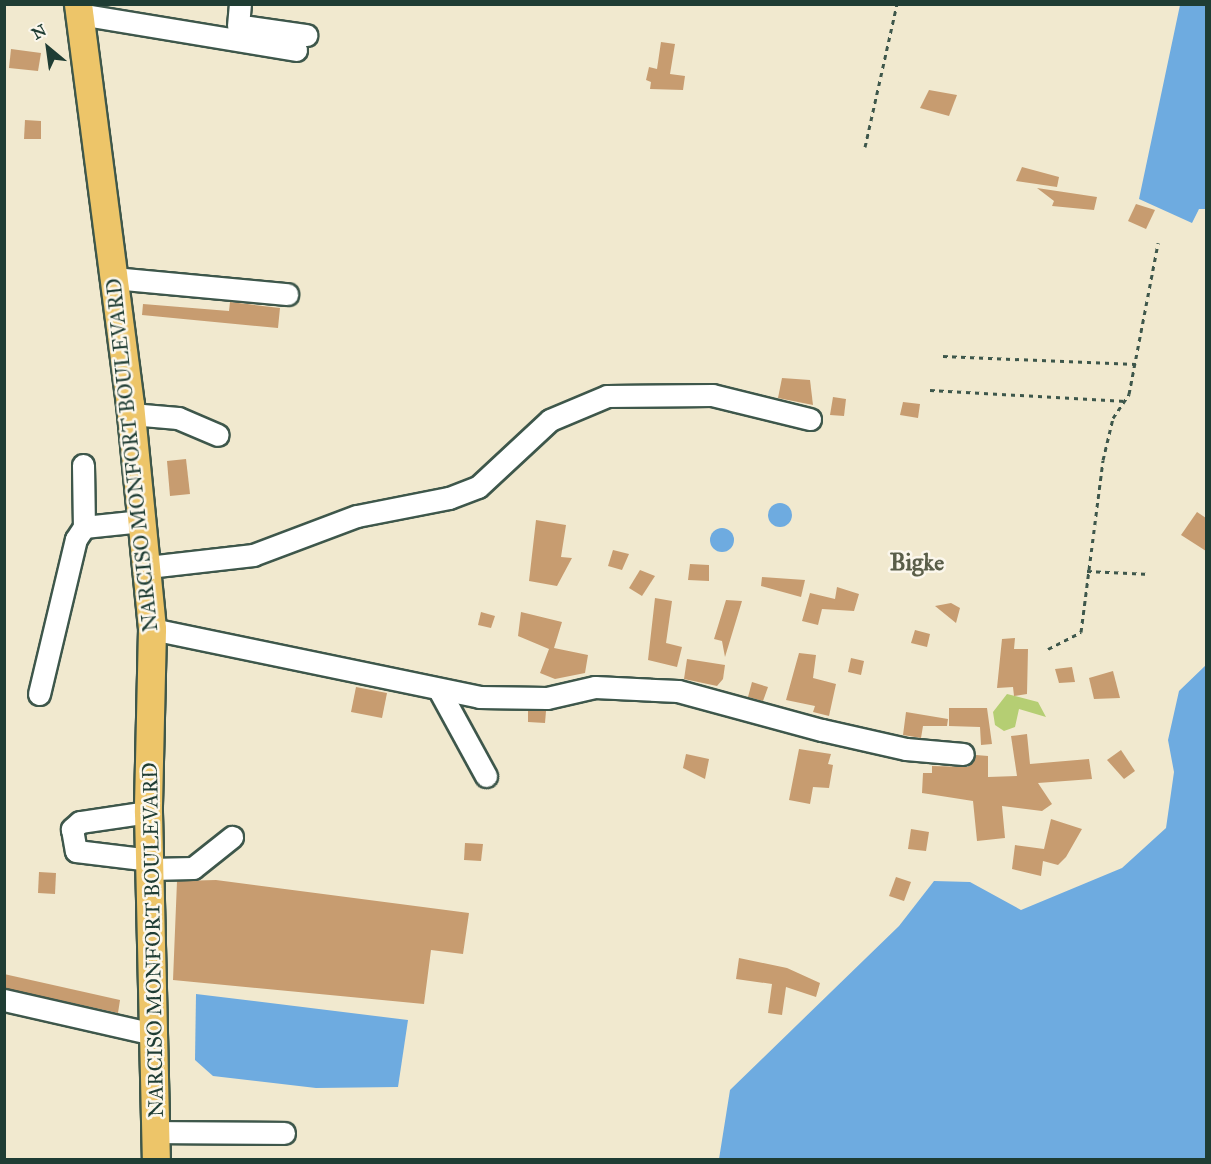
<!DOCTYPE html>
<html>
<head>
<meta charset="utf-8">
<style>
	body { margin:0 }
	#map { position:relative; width:1211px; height:1164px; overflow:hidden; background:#f1e9cf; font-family:"IM FELL Great Primer",serif }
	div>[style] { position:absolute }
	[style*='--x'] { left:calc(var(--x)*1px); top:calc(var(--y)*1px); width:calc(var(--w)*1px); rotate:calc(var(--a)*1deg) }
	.green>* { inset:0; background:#b5ce73 }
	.water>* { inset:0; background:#6eabe0 }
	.round { border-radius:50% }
	.building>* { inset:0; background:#c79c70 }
	.path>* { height:3px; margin-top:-1.5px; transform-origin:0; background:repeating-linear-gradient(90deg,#3e574b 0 4.5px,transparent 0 9px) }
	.roads { filter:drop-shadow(2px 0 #3e574b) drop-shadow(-2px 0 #3e574b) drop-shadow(0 2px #3e574b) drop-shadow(0 -2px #3e574b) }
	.minor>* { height:21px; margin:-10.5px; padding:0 10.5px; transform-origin:10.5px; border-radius:10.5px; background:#fff }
	.major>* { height:27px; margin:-13.5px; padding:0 13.5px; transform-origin:13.5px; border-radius:13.5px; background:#edc569 }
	span { translate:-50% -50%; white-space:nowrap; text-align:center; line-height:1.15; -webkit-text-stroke:5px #fbf7ec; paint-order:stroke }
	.street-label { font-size:21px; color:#1f3d34 }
	.quarter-label { font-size:24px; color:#5a5e49; font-weight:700 }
	.frame { position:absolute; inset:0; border:6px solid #1f3d34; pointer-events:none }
	.north { position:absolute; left:18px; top:18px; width:60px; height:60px; -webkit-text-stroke:4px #fbf7ec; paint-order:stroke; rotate:331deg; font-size:16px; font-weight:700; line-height:24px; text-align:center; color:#1f3d34 }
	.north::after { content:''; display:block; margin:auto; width:21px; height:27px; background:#1f3d34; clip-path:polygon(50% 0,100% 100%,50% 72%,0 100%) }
</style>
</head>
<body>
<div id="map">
	<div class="green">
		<div style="clip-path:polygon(1007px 694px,1038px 702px,1046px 717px,1019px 709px,1015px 727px,1004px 731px,995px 725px,993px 712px)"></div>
	</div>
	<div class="water">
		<div style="clip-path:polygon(1180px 5px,1206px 5px,1206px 209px,1199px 209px,1192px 223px,1139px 199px)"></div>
		<div class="round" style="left:768px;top:503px;width:24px;height:24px"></div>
		<div class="round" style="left:710px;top:528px;width:24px;height:24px"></div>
		<div style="clip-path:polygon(1206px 665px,1206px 1159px,719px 1159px,730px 1090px,899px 926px,934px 881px,970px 882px,1021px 910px,1122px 868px,1166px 828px,1174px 772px,1168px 740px,1179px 691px)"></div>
		<div style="clip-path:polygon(196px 994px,408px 1020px,398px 1087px,316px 1088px,213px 1076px,195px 1060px)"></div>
	</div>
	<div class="building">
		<div style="clip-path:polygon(661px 42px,675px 44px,670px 74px,685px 76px,683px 90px,650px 89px,651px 82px,646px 80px,649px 67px,657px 69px)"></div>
		<div style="clip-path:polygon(11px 49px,41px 53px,38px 71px,9px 68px)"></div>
		<div style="clip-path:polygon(929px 90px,957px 95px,949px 116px,920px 108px)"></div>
		<div style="clip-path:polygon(25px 120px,41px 121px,41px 139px,24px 139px)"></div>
		<div style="clip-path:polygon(1022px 167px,1059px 177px,1057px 187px,1016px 181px)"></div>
		<div style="clip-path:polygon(1037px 188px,1097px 197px,1094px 210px,1052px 206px,1054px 201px)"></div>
		<div style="clip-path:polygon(1136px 204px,1155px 210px,1146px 229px,1128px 221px)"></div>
		<div style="clip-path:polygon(230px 302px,280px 308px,278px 328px,142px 315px,143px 304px,229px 311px)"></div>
		<div style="clip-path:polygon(782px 378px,810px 380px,813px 405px,778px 398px)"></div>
		<div style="clip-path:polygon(833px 397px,846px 399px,844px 416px,830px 415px)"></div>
		<div style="clip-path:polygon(903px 402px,920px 404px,918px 418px,900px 415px)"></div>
		<div style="clip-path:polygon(186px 459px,190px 494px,170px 496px,167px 461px)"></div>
		<div style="clip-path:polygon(1197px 512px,1206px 518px,1206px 551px,1181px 535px)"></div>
		<div style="clip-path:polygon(536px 520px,566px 525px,561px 557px,572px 558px,557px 586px,529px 581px)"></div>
		<div style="clip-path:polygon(613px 550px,629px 554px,622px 570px,608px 566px)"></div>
		<div style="clip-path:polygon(690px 564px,709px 565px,709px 581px,688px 580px)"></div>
		<div style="clip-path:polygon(640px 570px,655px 576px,642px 596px,629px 588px)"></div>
		<div style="clip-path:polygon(762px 577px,805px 580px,801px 597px,761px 586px)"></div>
		<div style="clip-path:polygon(837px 587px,859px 594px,854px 611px,822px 609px,818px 625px,802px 621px,810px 593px,835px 599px)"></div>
		<div style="clip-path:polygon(655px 598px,672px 601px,666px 643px,682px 647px,677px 667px,648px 660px)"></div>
		<div style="clip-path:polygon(726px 600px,742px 601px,725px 657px,722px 641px,714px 639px)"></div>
		<div style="clip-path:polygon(951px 603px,960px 608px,956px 623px,935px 606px)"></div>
		<div style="clip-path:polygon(481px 612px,495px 616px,491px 628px,478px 625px)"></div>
		<div style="clip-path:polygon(521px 612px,562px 622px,554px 648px,588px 655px,585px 673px,555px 679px,540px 673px,549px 649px,518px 636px)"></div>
		<div style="clip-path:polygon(915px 630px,930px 634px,927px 647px,911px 643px)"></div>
		<div style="clip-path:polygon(1015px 638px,1014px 649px,1028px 649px,1027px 694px,1014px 696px,1013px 687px,997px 688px,1002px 639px)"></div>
		<div style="clip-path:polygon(799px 653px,816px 655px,813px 678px,836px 684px,829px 716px,813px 712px,815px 706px,786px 700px)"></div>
		<div style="clip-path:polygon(851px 658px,864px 661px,861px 675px,848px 672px)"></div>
		<div style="clip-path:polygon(687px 659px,725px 665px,723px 679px,717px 686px,684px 679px)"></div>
		<div style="clip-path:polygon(1072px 667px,1075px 682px,1059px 683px,1055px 669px)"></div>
		<div style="clip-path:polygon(1113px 671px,1120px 698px,1094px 699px,1089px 678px)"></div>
		<div style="clip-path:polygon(752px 682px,768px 687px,763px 701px,748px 697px)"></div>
		<div style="clip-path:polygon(356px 687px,387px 693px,382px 718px,351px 712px)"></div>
		<div style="clip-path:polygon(949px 708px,987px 708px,992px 744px,981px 745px,980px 727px,949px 726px)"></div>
		<div style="clip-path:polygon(528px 710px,546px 711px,545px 723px,528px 722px)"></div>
		<div style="clip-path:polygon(906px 712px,948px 719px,947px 726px,923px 726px,921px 738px,903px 735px)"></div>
		<div style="clip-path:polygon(1027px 734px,1030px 764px,1089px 759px,1092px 779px,1038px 783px,1052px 804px,1042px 811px,1002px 806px,1005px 838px,977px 841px,973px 801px,922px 793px,923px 773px,932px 773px,932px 766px,968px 767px,976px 755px,988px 756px,988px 777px,1017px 776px,1011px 736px)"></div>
		<div style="clip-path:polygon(799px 749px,831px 754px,828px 764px,833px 765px,829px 788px,813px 787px,810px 804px,789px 800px)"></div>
		<div style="clip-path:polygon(1121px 750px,1135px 771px,1124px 779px,1107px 760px)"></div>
		<div style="clip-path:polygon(686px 754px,709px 759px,705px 779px,683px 768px)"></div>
		<div style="clip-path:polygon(1051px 819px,1082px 829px,1066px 857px,1058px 865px,1043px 861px,1041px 876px,1012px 869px,1015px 845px,1044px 849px)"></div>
		<div style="clip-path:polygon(911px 829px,929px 832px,926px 851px,908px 849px)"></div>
		<div style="clip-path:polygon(465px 843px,483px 844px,481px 861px,464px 860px)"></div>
		<div style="clip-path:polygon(39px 872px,56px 873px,55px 894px,38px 893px)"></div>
		<div style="clip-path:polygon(896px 877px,911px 882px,904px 901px,889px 896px)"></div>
		<div style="clip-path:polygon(216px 880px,469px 913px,463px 954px,431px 950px,424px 1004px,173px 980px,177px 881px)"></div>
		<div style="clip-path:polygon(739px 958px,787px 968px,820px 983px,816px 997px,786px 987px,782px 1015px,768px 1013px,772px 984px,736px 979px)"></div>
		<div style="clip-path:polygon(4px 974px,120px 1000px,118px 1013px,4px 988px)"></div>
	</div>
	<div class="path">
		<div style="--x:865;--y:147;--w:147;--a:-77.4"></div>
		<div style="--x:943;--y:356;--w:193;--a:2.4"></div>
		<div style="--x:930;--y:390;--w:196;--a:3.2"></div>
		<div style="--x:1087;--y:571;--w:63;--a:2.7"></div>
		<div style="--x:1048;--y:649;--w:37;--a:-27"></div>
		<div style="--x:1081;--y:632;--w:173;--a:-82.7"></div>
		<div style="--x:1103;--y:460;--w:43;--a:-76.6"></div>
		<div style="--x:1113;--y:418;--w:29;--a:-56"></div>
		<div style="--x:1129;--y:394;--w:154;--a:-79.1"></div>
	</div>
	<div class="roads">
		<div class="minor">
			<div style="--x:79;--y:14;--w:220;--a:9.4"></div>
			<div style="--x:238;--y:26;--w:22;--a:-85"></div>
			<div style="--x:249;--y:27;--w:58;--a:8"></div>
			<div style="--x:113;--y:278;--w:175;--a:5.3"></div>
			<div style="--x:131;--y:414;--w:47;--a:4.9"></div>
			<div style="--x:178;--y:418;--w:43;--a:23"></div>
			<div style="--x:83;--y:465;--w:62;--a:89.1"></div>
			<div style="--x:148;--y:567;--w:106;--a:-6.5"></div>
			<div style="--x:253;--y:555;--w:111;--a:-20.6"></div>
			<div style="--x:357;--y:516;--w:94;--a:-11.1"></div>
			<div style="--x:449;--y:498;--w:31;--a:-21"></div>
			<div style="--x:478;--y:487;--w:98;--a:-42.9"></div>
			<div style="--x:550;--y:420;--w:62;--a:-22.8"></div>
			<div style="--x:607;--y:396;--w:105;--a:-0.5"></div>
			<div style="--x:712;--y:395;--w:101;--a:13.8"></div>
			<div style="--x:152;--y:629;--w:334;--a:11.7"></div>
			<div style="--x:479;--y:697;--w:68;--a:0.8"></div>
			<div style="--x:547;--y:698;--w:49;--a:-12.9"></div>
			<div style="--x:595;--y:687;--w:83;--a:2.8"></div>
			<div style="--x:678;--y:691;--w:149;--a:15.2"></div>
			<div style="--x:822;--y:730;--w:86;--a:12.7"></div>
			<div style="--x:906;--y:749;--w:57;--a:5"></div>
			<div style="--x:439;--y:690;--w:98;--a:61.3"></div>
			<div style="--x:39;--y:694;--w:159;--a:-76.6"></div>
			<div style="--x:76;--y:539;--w:14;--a:-56"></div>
			<div style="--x:84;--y:527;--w:58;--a:-5.9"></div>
			<div style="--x:148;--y:812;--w:69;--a:171.6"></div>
			<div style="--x:80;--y:822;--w:11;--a:139"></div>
			<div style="--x:72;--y:829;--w:22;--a:80"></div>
			<div style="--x:76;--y:851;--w:75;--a:6.9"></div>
			<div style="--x:150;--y:869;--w:43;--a:-1.3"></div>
			<div style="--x:193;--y:868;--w:50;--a:-38.5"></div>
			<div style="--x:4;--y:1000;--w:154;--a:12.8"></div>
			<div style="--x:156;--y:1132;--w:128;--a:0.4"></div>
		</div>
		<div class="major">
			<div style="--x:78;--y:4;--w:403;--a:82.6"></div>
			<div style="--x:130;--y:404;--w:226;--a:84.4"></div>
			<div style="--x:152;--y:629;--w:183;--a:91.3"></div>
			<div style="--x:148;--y:812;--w:348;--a:88.7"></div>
		</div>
	</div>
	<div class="street-label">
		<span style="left:132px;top:455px;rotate:-96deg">NARCISO MONFORT BOULEVARD</span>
		<span style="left:153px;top:940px;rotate:-91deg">NARCISO MONFORT BOULEVARD</span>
	</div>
	<div class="quarter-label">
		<span style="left:917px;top:563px">Bigke</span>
	</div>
	<div class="frame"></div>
	<div class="north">N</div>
</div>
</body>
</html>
